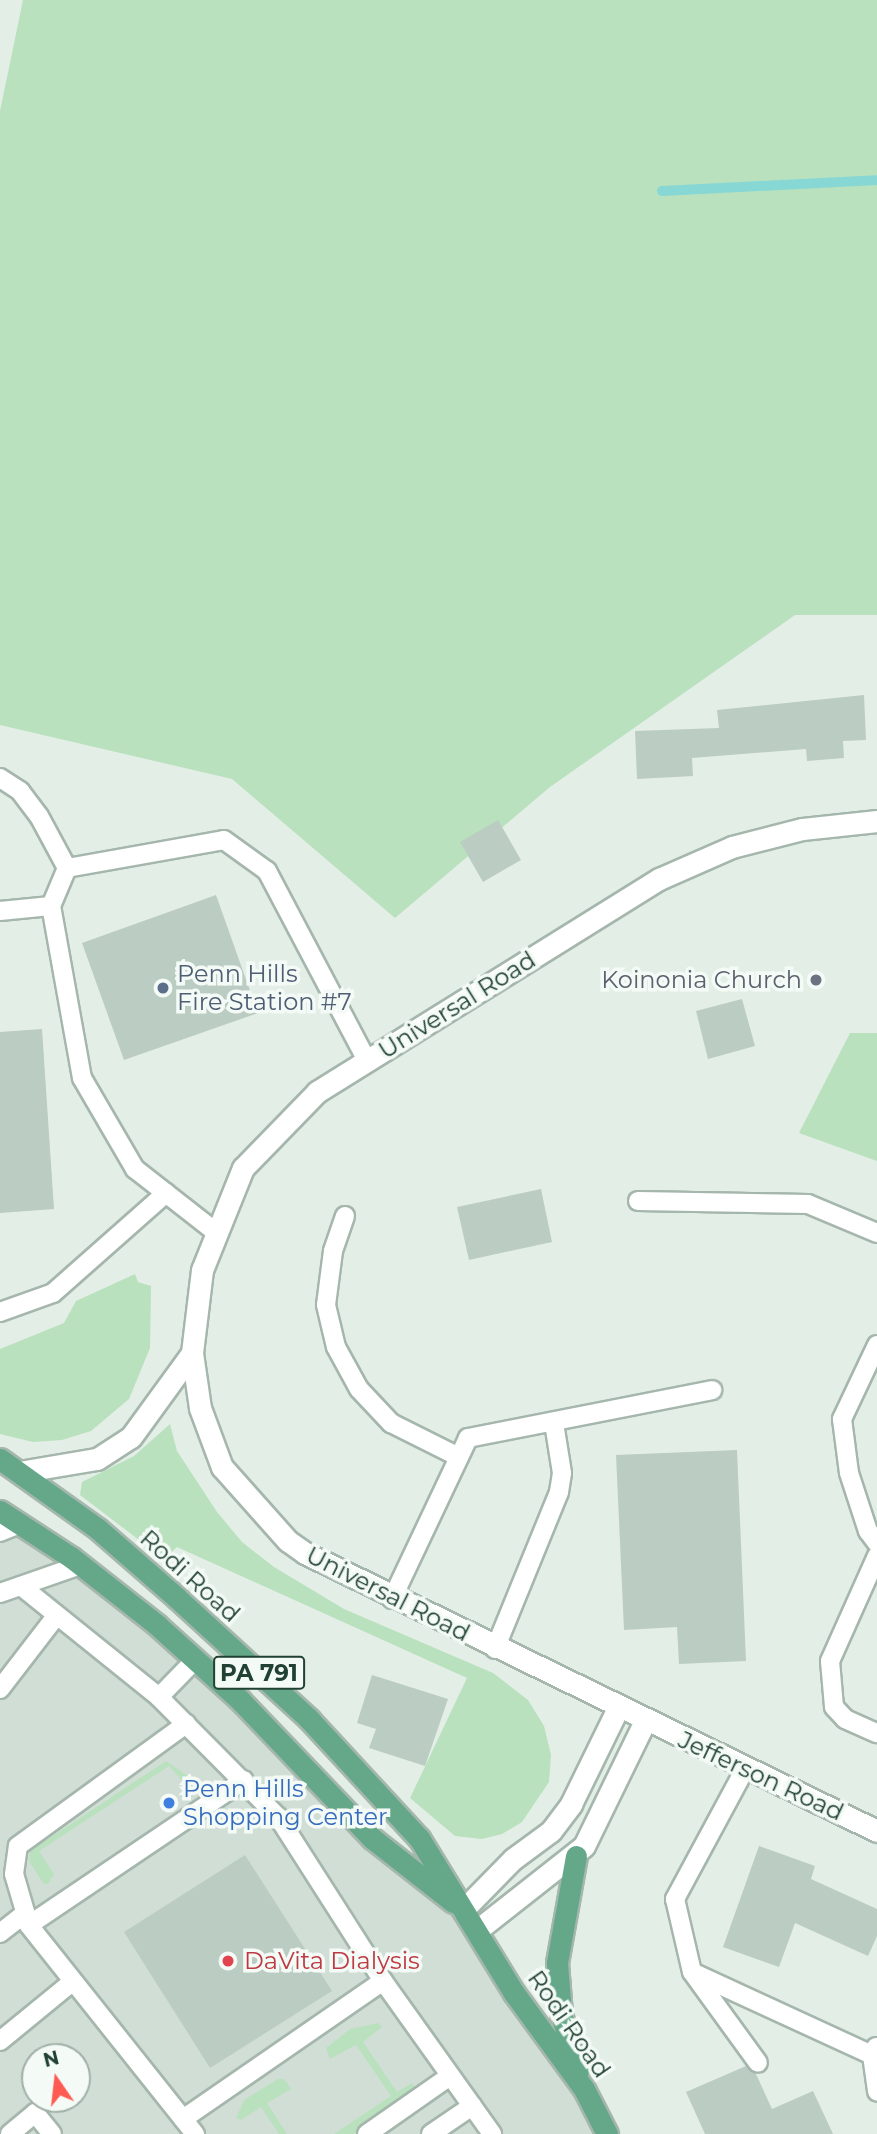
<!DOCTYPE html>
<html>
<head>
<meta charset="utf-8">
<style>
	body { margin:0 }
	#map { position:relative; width:877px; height:2134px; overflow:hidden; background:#e3eee7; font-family:Montserrat,sans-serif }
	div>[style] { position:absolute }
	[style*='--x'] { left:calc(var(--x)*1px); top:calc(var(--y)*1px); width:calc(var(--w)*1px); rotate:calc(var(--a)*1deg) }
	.built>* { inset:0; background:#d1ded6 }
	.green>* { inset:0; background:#bae1bd }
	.stream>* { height:10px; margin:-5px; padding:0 5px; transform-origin:5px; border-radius:5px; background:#87d8d5 }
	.building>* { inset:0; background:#bbccc2 }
	.roads { filter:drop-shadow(2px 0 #a5b7ad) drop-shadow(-2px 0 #a5b7ad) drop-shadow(0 2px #a5b7ad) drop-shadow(0 -2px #a5b7ad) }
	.lane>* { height:18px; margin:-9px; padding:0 9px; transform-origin:9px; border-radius:9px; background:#fff }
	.secondary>* { height:21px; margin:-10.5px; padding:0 10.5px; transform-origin:10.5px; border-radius:10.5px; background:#fff }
	.primary>* { height:21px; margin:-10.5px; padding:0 10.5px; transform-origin:10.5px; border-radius:10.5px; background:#64a889 }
	.dots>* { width:19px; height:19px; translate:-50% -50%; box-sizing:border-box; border:4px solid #f4faf6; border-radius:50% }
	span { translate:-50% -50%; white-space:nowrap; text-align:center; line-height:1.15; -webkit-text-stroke:7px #f4faf6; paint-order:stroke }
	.shield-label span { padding:2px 5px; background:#f4faf6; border:2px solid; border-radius:5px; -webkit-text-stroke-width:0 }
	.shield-label { font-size:23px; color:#214233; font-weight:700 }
	.service-label { font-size:24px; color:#4e5e75 }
	.left { translate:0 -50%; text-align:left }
	.worship-label { font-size:24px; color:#5b616d }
	.right { translate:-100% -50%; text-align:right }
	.street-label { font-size:24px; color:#214233 }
	.shop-label { font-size:24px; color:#366cbe }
	.health-label { font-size:24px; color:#be3a42 }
	.north { position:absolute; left:21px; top:2043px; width:70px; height:70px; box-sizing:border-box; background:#f4faf6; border:2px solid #a0b0a8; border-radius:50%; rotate:346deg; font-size:19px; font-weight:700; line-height:28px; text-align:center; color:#214233 }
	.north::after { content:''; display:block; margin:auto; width:24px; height:32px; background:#fe5b52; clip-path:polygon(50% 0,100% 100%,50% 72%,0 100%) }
</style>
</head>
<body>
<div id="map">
	<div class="built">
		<div style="clip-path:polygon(evenodd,0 1511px,72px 1558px,463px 1910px,607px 2134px,0 2134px,0 1511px,35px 2057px,77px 2057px,77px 2099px,35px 2099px,35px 2057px)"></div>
	</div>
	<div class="green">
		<div style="clip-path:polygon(23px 0,877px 0,877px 615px,795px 615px,550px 787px,395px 918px,232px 779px,0 725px,0 111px)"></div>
		<div style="clip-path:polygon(850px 1033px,877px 1033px,877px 1161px,799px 1133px)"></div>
		<div style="clip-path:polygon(135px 1274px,138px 1282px,151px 1286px,150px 1348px,129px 1399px,91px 1431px,62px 1440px,33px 1442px,0 1434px,0 1349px,64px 1323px,76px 1301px)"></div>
		<div style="clip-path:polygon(170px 1424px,177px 1451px,217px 1512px,242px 1542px,274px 1567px,344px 1609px,493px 1673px,528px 1700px,544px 1726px,551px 1755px,549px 1782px,522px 1822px,502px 1834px,482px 1839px,455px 1836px,410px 1798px,467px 1678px,177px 1547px,164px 1559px,80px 1495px,82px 1482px,134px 1456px)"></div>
		<div style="clip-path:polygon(166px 1761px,192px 1779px,192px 1786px,188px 1787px,169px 1766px,39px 1851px,54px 1874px,48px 1884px,43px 1883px,29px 1861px,30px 1851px)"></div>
		<div style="clip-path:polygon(378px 2023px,382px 2027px,363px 2042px,397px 2092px,412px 2083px,416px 2089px,354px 2134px,334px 2134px,391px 2096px,356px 2045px,330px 2059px,326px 2048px,350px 2029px)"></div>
		<div style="clip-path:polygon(278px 2079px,284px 2079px,291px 2089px,267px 2103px,287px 2134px,279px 2134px,261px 2107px,241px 2120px,236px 2118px,244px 2100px)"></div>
	</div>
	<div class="stream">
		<div style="--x:662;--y:191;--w:215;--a:-2.9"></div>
	</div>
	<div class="building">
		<div style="clip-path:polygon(864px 695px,866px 740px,843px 741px,844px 758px,807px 761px,806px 749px,692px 758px,693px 776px,637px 779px,635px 731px,719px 728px,717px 710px)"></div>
		<div style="clip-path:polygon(498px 820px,521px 860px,483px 882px,460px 842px)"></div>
		<div style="clip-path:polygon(216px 895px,258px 1013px,124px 1060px,82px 943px)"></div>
		<div style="clip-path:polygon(742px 999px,755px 1046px,708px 1059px,696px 1011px)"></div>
		<div style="clip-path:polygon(42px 1029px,54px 1209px,0 1213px,0 1032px)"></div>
		<div style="clip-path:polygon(541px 1189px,552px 1242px,469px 1260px,457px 1207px)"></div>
		<div style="clip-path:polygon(737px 1450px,746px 1661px,679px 1664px,677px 1627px,624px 1630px,616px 1455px)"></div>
		<div style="clip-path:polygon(372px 1675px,448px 1699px,425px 1766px,369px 1748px,376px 1729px,357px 1723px)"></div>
		<div style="clip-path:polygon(759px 1846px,815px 1866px,811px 1879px,877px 1909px,877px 1936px,868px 1956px,795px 1923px,779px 1967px,723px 1947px)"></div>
		<div style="clip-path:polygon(245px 1855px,332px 1991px,210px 2068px,124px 1932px)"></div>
		<div style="clip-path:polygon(746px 2066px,756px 2074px,772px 2109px,813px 2091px,833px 2134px,705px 2134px,686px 2092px)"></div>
	</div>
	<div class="roads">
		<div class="lane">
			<div style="--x:0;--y:778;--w:24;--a:33"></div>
			<div style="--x:20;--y:791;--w:31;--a:53"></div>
			<div style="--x:39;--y:816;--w:59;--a:61.7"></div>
			<div style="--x:0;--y:911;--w:51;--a:-5.6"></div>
			<div style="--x:638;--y:1201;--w:170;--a:1"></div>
			<div style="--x:808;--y:1204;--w:75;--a:22.8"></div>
			<div style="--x:345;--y:1216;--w:37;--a:109"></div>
			<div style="--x:333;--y:1251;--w:54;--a:97.4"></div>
			<div style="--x:326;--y:1305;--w:43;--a:76.6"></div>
			<div style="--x:336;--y:1347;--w:48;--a:61.3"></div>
			<div style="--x:359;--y:1389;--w:47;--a:46.7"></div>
			<div style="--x:391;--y:1423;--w:76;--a:26.6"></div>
			<div style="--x:217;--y:1233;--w:104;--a:-142"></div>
			<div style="--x:135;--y:1169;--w:105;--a:-120.2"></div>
			<div style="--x:82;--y:1078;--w:175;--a:-100.2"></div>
			<div style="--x:51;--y:906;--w:41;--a:-67.2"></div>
			<div style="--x:67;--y:868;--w:159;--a:-10.1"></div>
			<div style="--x:224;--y:840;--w:53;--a:35.8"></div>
			<div style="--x:267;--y:871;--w:215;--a:62.2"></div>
			<div style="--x:0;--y:1312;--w:56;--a:-19.7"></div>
			<div style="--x:53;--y:1293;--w:151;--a:-41.5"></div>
			<div style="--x:877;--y:1345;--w:82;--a:115.3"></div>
			<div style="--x:842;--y:1419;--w:54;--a:82.6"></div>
			<div style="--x:849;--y:1473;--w:61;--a:71.9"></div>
			<div style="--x:868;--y:1531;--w:15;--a:53"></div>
			<div style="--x:0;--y:1532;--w:22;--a:-22"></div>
			<div style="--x:877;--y:1556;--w:115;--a:114.1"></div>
			<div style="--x:830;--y:1661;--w:46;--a:85"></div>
			<div style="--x:834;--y:1707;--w:16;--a:47"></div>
			<div style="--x:845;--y:1719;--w:35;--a:24"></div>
			<div style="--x:21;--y:1586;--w:177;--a:38.8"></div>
			<div style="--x:0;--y:1593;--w:86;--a:-19.1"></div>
			<div style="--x:392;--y:1599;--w:178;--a:-64.7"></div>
			<div style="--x:468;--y:1438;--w:249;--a:-11.1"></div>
			<div style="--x:495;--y:1649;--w:170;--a:-67.8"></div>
			<div style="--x:559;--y:1492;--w:19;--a:-81"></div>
			<div style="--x:562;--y:1473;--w:51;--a:-99.1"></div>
			<div style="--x:0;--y:1689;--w:93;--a:-52.4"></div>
			<div style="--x:745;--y:1769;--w:148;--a:118.3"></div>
			<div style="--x:675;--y:1899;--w:75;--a:76.9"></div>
			<div style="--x:692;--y:1972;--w:112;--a:54"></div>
			<div style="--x:29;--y:1925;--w:53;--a:-106.4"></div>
			<div style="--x:14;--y:1874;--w:28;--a:-82"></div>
			<div style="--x:18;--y:1846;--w:208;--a:-36"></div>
			<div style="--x:0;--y:1933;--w:31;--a:-38"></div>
			<div style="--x:696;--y:1974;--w:194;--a:24.7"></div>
			<div style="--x:383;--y:1981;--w:188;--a:54.5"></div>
			<div style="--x:0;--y:2041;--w:93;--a:-39.3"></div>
			<div style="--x:876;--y:2047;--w:9;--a:117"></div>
			<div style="--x:872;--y:2055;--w:37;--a:82"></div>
			<div style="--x:183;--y:2119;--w:243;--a:-34.6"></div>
			<div style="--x:383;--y:1981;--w:195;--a:-122.6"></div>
			<div style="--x:278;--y:1817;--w:169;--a:-134.8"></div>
			<div style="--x:159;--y:1697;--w:52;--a:-45.8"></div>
			<div style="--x:10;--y:2134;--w:33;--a:-40"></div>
			<div style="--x:35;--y:2113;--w:27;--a:51"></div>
			<div style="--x:195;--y:2134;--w:267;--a:-128.5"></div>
			<div style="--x:29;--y:1925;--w:259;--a:-34"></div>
			<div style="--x:367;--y:2134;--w:101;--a:-34.9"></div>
			<div style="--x:431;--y:2134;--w:50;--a:-34.3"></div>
		</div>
		<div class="secondary">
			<div style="--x:877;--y:821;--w:75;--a:173.9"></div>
			<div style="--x:802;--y:829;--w:72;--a:165.6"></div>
			<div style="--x:732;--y:847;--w:80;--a:156.3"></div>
			<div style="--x:659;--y:879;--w:403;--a:148.1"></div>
			<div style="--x:317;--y:1092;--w:106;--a:134.2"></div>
			<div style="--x:243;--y:1168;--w:110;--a:111.9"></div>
			<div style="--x:202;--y:1270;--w:84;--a:96.9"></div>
			<div style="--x:192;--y:1353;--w:56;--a:81.7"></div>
			<div style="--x:200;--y:1408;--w:63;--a:69.6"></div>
			<div style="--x:222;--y:1467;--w:99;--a:48.3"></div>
			<div style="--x:288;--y:1541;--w:21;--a:35"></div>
			<div style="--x:305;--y:1553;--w:636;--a:25.92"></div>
			<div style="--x:19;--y:1472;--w:79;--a:-9.5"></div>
			<div style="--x:97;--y:1459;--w:40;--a:-32.9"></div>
			<div style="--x:131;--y:1437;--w:104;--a:-54"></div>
			<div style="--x:463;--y:1910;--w:71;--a:-45.6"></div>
			<div style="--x:513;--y:1859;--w:47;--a:-36.4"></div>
			<div style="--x:551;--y:1831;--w:34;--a:-53"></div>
			<div style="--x:571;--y:1804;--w:107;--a:-63.9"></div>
			<div style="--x:476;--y:1931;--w:137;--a:-38.2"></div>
			<div style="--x:584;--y:1846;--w:139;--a:-64"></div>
		</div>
		<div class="primary">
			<div style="--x:0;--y:1459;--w:120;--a:35.5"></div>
			<div style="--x:98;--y:1529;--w:105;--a:41.1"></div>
			<div style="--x:177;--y:1598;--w:179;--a:42.5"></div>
			<div style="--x:309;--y:1719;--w:162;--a:47.3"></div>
			<div style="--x:419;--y:1838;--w:182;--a:58.5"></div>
			<div style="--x:514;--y:1993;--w:119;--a:53.9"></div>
			<div style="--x:584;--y:2089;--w:51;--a:62.9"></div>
			<div style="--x:0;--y:1511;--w:86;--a:33.1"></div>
			<div style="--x:72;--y:1558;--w:108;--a:38.2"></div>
			<div style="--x:157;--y:1625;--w:112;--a:42.1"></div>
			<div style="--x:240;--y:1700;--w:192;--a:46.3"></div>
			<div style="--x:373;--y:1839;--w:102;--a:38.2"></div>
			<div style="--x:576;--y:1856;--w:109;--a:100.1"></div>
			<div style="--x:557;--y:1963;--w:51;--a:85.5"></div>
			<div style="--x:561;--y:2014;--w:59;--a:73.1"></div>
		</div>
	</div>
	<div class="dots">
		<div style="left:816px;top:980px;background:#6b7280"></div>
		<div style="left:163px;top:988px;background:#5c6f8a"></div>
		<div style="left:169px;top:1803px;background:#3f7fe0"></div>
		<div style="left:228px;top:1961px;background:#e0444e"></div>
	</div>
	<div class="shield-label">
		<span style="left:259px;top:1673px">PA 791</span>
	</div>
	<div class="service-label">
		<span class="left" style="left:177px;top:988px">Penn Hills<br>Fire Station #7</span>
	</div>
	<div class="worship-label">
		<span class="right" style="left:802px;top:980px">Koinonia Church</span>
	</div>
	<div class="street-label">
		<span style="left:457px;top:1005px;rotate:-32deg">Universal Road</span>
		<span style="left:190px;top:1576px;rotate:42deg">Rodi Road</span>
		<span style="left:388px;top:1594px;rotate:27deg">Universal Road</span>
		<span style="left:761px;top:1776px;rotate:25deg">Jefferson Road</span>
		<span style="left:569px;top:2024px;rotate:55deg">Rodi Road</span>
	</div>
	<div class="shop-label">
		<span class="left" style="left:183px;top:1803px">Penn Hills<br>Shopping Center</span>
	</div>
	<div class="health-label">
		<span class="left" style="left:244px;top:1961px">DaVita Dialysis</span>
	</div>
	<div class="north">N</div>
</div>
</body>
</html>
